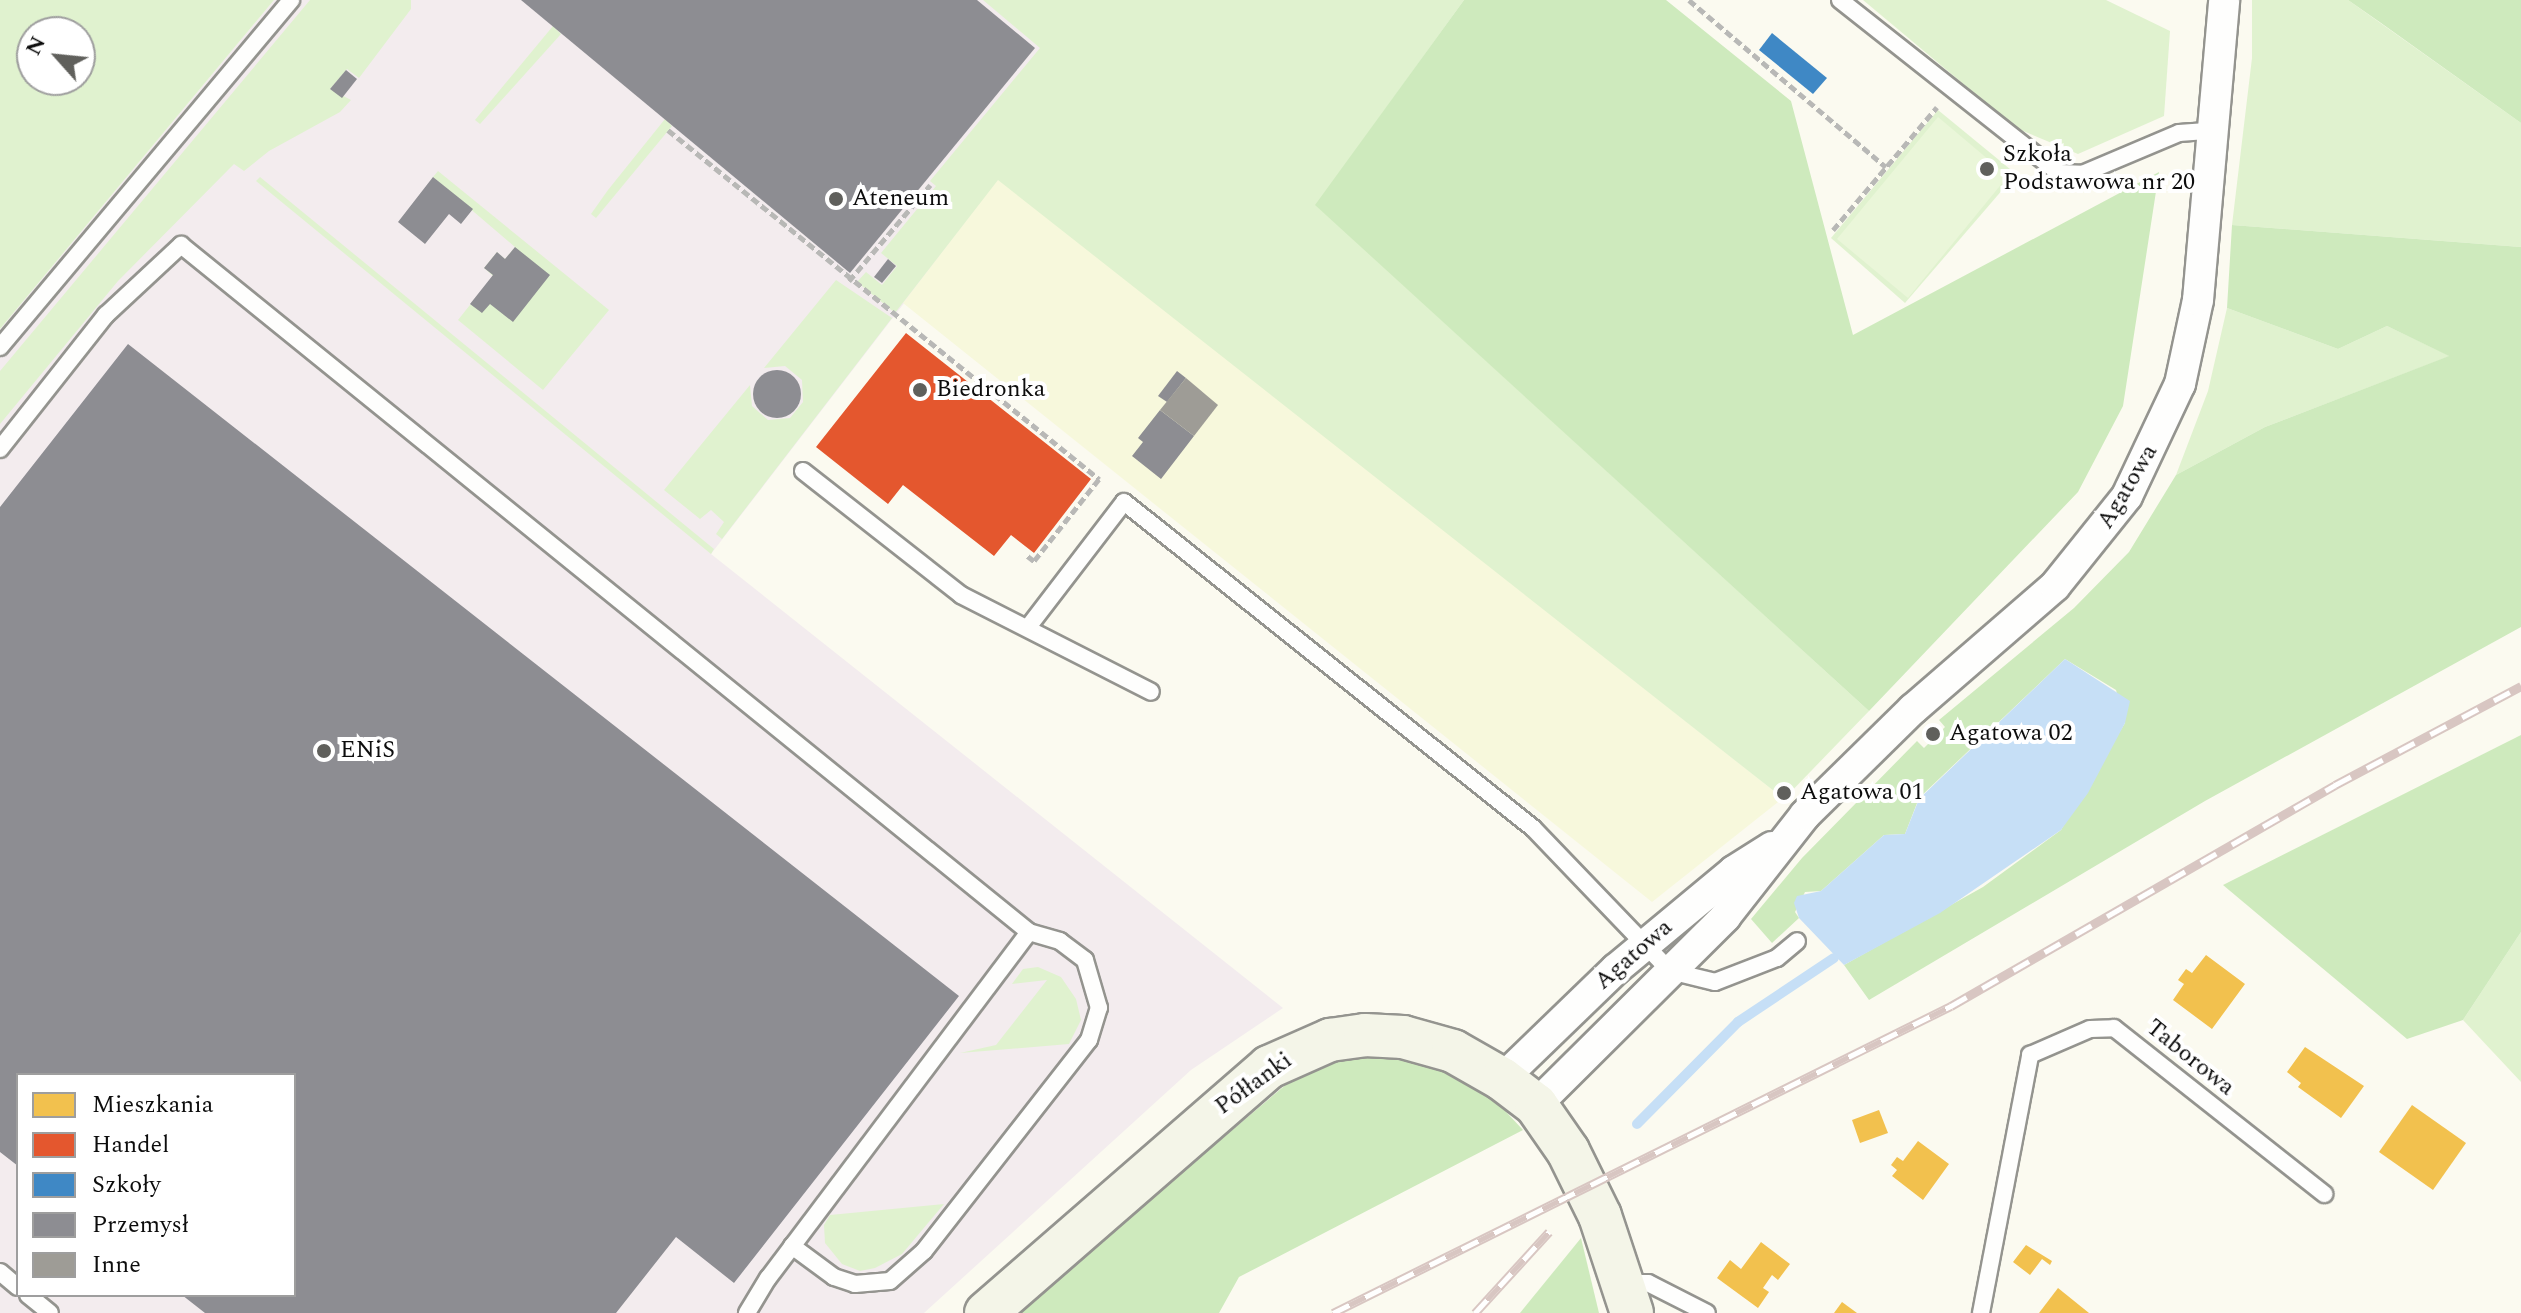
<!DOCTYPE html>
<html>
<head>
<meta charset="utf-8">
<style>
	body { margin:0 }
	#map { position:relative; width:2521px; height:1313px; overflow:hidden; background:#fbfaf0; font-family:Spectral,serif }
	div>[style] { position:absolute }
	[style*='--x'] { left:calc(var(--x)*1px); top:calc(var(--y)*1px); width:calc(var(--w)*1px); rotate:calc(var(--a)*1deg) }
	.industrial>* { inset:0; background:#f3ecee }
	.farmland>* { inset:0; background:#f7f8dc }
	.green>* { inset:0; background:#e0f2cf }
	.forest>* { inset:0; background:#ceeabd }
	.pitch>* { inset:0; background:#eaf6d9 }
	.water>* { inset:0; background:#c6dff6 }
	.homes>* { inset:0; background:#f2c14e }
	.shops>* { inset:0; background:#e4572e }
	.schools>* { inset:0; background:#3f88c5 }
	.industry>* { inset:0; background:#8d8d92 }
	.round { border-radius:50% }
	.stream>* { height:10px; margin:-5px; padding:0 5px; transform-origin:5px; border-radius:5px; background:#c6dff6 }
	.building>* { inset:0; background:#9e9c96 }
	.path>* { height:5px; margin-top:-2.5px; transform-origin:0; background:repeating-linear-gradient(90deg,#b8b8b6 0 8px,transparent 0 12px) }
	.roads { filter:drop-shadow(2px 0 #94948f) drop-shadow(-2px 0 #94948f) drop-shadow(0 2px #94948f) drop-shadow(0 -2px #94948f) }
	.lane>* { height:16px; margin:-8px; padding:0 8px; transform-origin:8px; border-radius:8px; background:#fefefd }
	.street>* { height:30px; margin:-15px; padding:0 15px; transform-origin:15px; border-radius:15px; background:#fefefd }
	.secondary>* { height:42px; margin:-21px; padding:0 21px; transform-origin:21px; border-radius:21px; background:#f4f5e8 }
	.rail>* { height:9px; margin-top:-4.5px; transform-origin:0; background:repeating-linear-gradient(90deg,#fff 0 18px,#d8c6c2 0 36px); box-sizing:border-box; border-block:2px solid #d8c6c2 }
	.dots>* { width:22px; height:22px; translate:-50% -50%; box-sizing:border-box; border:4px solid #fff; border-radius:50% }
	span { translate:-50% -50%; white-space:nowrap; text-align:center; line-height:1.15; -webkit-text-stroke:8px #fff; paint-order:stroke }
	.poi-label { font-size:24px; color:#0d0d0d }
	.left { translate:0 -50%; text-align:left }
	.street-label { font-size:24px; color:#0d0d0d }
	.legend { position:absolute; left:16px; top:1073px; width:280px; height:224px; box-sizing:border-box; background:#fff; border:2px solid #9e9e9e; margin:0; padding:10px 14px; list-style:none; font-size:24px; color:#0d0d0d }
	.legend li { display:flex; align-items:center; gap:16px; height:40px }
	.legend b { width:40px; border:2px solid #9e9e9e }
	.north { position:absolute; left:16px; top:16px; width:80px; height:80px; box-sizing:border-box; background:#fff; border:2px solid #9e9e9e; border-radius:50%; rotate:297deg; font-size:22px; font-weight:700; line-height:32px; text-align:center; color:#0d0d0d }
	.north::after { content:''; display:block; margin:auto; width:28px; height:36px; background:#60605c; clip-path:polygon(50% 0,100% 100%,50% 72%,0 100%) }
</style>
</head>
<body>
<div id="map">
	<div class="industrial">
		<div style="clip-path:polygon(evenodd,274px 0,1035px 0,1099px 50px,711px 554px,1283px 1008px,1191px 1070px,924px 1313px,0 1313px,0 329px,274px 0,18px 1075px,294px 1075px,294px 1295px,18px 1295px,18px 1075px)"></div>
	</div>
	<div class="farmland">
		<div style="clip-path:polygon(998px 179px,1211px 346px,1783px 798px,1652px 902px,903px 303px)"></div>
	</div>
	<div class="green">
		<div style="clip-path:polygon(evenodd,0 0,274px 0,0 329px,0 0,32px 32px,80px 32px,80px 80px,32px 80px,32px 32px)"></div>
		<div style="clip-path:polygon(310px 0,411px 0,411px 9px,359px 78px,347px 69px,330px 89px,351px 100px,340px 112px,269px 151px,244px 171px,234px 164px,118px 281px,0 424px,0 371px)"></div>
		<div style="clip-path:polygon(983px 0,1464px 0,1316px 205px,1869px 711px,1784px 799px,998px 180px,895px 313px,857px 282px,866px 272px,882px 285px,897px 266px,881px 253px,936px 186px,930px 181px,1040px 48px)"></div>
		<div style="clip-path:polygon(1863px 0,2106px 0,2170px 31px,2164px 116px,2078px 154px,2016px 128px)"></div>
		<div style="clip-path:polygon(2252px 0,2348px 0,2521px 123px,2521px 247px,2232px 225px,2252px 58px)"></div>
		<div style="clip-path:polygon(553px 26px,561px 34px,480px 124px,475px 120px)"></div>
		<div style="clip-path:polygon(1938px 110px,2016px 174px,1905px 303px,1831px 238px)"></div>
		<div style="clip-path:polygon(665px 119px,672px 126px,596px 218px,591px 214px,608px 190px)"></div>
		<div style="clip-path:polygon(438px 171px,609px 310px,543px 390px,458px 320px,493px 276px,484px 268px,497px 252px,505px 259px,515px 247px,433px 177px)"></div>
		<div style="clip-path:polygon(260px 177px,714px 549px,711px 554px,256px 181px)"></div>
		<div style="clip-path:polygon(836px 280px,892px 318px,722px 539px,716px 534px,724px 522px,711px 510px,700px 519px,664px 490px,750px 385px,752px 406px,768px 420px,790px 418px,803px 402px,802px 380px,785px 366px,764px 368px)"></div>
		<div style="clip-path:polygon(2227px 308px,2338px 349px,2387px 326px,2450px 356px,2265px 427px,2176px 475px,2208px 391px)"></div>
		<div style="clip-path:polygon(2521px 932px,2521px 1082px,2463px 1020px)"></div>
		<div style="clip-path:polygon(1038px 967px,1061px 977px,1076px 999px,1081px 1020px,1069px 1044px,960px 1053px,996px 1045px,1047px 980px,1012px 984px,1023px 969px)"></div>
		<div style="clip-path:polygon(944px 1204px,902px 1254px,875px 1268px,860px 1271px,842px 1264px,825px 1243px,824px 1225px,830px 1215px)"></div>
	</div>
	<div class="forest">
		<div style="clip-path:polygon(1464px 0,1666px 0,1791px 101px,1853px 335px,2159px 172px,2123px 406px,2078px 492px,1869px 711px,1315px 205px)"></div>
		<div style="clip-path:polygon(2348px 0,2521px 0,2521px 123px,2381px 23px)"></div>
		<div style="clip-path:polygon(2232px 225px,2521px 247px,2521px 627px,2205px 801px,1869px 1000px,1844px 965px,1983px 887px,2061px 830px,2125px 723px,2116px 690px,2065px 659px,1919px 798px,1905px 834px,1884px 835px,1821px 891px,1805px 892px,1795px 912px,1799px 918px,1772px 943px,1751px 919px,1802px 858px,1917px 741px,1924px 748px,1945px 727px,1939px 720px,2074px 608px,2129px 552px,2176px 475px,2265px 427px,2449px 356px,2387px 326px,2338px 349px,2227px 308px)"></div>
		<div style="clip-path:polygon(2521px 735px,2521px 932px,2463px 1020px,2407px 1039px,2223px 885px)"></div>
		<div style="clip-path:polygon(1368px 1057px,1415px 1061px,1445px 1071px,1495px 1100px,1523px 1130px,1239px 1277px,1219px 1313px,1015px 1313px,1295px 1077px,1335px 1061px)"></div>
		<div style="clip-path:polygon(1581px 1238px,1599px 1313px,1520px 1313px)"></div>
	</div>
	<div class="pitch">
		<div style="clip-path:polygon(1938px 117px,2008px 176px,1908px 298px,1837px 239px)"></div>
	</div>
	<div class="water">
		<div style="clip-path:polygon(2065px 659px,2130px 701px,2125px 723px,2088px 793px,2061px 830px,1940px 913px,1844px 965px,1799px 918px,1794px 903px,1797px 896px,1821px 891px,1884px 835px,1905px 834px,1919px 799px)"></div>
	</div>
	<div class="homes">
		<div style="clip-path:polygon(2206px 955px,2245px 984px,2212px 1029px,2173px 1000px,2184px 984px,2178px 980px,2186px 969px,2192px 973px)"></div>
		<div style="clip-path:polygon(2305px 1047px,2364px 1086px,2341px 1118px,2298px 1087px,2301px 1083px,2287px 1072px)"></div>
		<div style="clip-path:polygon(2412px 1105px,2466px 1143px,2433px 1190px,2379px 1152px)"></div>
		<div style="clip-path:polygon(1879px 1110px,1888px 1133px,1860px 1143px,1852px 1120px)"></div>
		<div style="clip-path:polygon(1918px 1141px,1949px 1164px,1923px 1200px,1892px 1176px,1897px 1170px,1891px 1165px,1897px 1157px,1903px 1161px)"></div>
		<div style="clip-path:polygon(1761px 1242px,1790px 1264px,1778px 1280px,1772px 1275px,1763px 1288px,1769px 1292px,1758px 1308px,1717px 1278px,1730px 1260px,1741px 1269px)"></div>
		<div style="clip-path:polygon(2026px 1245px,2052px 1261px,2050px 1265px,2042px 1259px,2030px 1275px,2013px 1262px)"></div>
		<div style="clip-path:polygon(2058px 1288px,2089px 1313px,2039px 1313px)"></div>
		<div style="clip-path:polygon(1842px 1302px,1857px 1313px,1834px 1313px)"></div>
	</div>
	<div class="shops">
		<div style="clip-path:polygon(906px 333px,1091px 479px,1034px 553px,1011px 535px,994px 556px,903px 485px,888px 504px,816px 447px)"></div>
	</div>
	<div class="schools">
		<div style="clip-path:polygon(1772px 33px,1827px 78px,1813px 94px,1759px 50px)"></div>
	</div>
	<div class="industry">
		<div style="clip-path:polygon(521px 0,977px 0,1035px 48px,850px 273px)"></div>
		<div style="clip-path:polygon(346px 70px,357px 79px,342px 98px,330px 89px)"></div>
		<div style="clip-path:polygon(433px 177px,473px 209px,461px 224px,449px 214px,425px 244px,398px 222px)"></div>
		<div style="clip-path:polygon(515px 247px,550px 275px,513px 322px,490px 304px,482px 313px,470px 304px,493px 275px,484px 268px,497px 252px,505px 259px)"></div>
		<div style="clip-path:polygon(888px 259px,896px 266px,882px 283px,874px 277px)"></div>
		<div style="clip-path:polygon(128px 344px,959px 996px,734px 1283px,676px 1237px,616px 1313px,205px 1313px,182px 1295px,294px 1295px,294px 1075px,18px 1075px,18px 1166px,0 1152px,0 507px)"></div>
		<div class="round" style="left:753px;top:370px;width:48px;height:48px"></div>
		<div style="clip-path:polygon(1177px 371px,1186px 378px,1167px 402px,1158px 396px)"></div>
		<div style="clip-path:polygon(1160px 410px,1194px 436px,1161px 479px,1132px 456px,1143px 442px,1138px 438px)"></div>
	</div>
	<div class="stream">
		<div style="--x:1637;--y:1124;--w:144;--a:-45.3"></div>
		<div style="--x:1738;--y:1022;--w:115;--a:-33.7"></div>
	</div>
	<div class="building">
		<div style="clip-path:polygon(1186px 378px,1218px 405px,1194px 436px,1160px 410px)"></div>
	</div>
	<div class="path">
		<div style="--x:1689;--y:0;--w:258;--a:40.3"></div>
		<div style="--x:668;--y:130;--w:555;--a:39"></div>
		<div style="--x:1099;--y:479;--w:105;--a:128.4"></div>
		<div style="--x:1034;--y:561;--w:11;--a:-142"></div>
		<div style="--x:1833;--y:230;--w:161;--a:-49.8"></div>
		<div style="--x:849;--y:281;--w:126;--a:-49.8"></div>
	</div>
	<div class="roads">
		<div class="lane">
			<div style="--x:1840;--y:0;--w:279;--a:38.3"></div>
			<div style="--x:2059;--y:173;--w:23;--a:2"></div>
			<div style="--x:2082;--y:174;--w:105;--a:-22.9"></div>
			<div style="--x:2179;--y:133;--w:31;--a:-4"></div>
			<div style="--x:0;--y:347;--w:453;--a:-50"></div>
			<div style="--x:0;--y:449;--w:171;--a:-51.7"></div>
			<div style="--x:106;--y:315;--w:103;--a:-43"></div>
			<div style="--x:181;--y:245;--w:1091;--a:39.01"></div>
			<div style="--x:1029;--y:932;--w:433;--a:127"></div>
			<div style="--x:768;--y:1278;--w:41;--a:121"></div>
			<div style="--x:803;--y:471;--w:201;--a:38.1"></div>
			<div style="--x:961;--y:595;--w:213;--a:27"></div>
			<div style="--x:1029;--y:626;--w:156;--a:-52.5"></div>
			<div style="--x:1124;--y:502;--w:523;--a:38.56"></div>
			<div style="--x:1533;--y:828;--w:198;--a:46.2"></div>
			<div style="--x:1670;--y:971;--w:46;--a:13.7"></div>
			<div style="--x:1715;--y:982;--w:66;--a:-21.2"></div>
			<div style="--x:1777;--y:958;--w:26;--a:-40"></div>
			<div style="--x:792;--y:1246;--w:52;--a:36.4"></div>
			<div style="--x:834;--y:1277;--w:22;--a:18"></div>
			<div style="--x:855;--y:1284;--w:35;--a:-5"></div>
			<div style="--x:890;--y:1281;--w:45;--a:-41.4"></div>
			<div style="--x:924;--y:1251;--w:268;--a:-52"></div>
			<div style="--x:1089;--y:1040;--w:34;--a:-73"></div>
			<div style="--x:1099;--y:1008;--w:50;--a:-106.3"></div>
			<div style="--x:1085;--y:960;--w:31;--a:-143"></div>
			<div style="--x:1060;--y:941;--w:32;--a:-164"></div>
			<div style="--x:0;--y:1272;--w:23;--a:40"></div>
			<div style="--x:1624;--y:1283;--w:24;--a:0"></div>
			<div style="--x:1648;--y:1283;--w:66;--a:27"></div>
			<div style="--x:28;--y:1295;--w:28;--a:39"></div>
			<div style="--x:1981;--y:1313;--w:263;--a:-79.2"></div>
			<div style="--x:2030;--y:1055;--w:65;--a:-23.4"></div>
			<div style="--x:2090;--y:1029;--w:24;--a:-2"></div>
			<div style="--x:2114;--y:1028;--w:268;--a:38.3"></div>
		</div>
		<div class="street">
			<div style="--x:1502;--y:1079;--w:158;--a:-44"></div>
			<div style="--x:1616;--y:969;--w:153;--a:-39.7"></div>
			<div style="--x:1734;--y:871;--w:45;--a:-32.3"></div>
			<div style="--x:1536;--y:1105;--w:267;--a:-44.8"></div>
			<div style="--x:1725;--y:917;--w:130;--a:-51.9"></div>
			<div style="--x:1805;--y:815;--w:151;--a:-44.5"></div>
			<div style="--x:1913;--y:709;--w:188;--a:-40.9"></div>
			<div style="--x:2055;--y:586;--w:115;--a:-51.3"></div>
			<div style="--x:2127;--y:496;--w:124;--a:-64.7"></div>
			<div style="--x:2180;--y:384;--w:86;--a:-77.9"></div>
			<div style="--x:2198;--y:300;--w:301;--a:-85"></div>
		</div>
		<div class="secondary">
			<div style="--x:986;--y:1313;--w:375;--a:-41"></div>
			<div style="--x:1269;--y:1067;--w:67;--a:-23.9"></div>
			<div style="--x:1330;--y:1040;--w:35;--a:-8"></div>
			<div style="--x:1365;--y:1035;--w:38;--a:3"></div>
			<div style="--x:1403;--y:1037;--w:52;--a:15.6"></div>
			<div style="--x:1453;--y:1051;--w:56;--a:29.7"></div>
			<div style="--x:1502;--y:1079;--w:43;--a:37.4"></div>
			<div style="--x:1536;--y:1105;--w:56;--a:55.2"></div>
			<div style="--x:1568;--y:1151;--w:72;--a:63.8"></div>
			<div style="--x:1600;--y:1216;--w:102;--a:71.7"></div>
		</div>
	</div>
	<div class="rail">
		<div style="--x:1333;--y:1313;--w:690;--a:-26.42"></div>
		<div style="--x:1951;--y:1006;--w:443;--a:-29.9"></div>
		<div style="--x:2335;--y:785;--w:211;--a:-28"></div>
		<div style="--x:1475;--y:1313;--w:110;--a:-47.6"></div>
	</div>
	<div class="dots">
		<div style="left:1987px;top:169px;background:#60605c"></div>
		<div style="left:836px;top:199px;background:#60605c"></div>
		<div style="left:920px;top:390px;background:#60605c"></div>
		<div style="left:1933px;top:734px;background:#60605c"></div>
		<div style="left:324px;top:751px;background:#60605c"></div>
		<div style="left:1784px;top:793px;background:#60605c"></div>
	</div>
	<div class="poi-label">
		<span class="left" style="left:2003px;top:169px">Szkoła<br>Podstawowa nr 20</span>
		<span class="left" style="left:852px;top:199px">Ateneum</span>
		<span class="left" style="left:936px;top:390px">Biedronka</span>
		<span class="left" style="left:1949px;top:734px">Agatowa 02</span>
		<span class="left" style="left:340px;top:751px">ENiS</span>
		<span class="left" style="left:1800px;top:793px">Agatowa 01</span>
	</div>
	<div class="street-label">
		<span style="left:2128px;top:487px;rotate:-59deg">Agatowa</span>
		<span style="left:1634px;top:955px;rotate:-41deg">Agatowa</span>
		<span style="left:2190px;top:1058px;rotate:39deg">Taborowa</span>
		<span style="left:1254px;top:1084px;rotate:-36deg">Półłanki</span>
	</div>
	<ul class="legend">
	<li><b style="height:22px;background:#f2c14e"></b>Mieszkania</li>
	<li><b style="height:22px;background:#e4572e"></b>Handel</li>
	<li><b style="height:22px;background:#3f88c5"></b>Szkoły</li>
	<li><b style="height:22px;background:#8d8d92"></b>Przemysł</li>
	<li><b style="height:22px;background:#9e9c96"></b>Inne</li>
	</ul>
	<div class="north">N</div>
</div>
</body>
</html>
